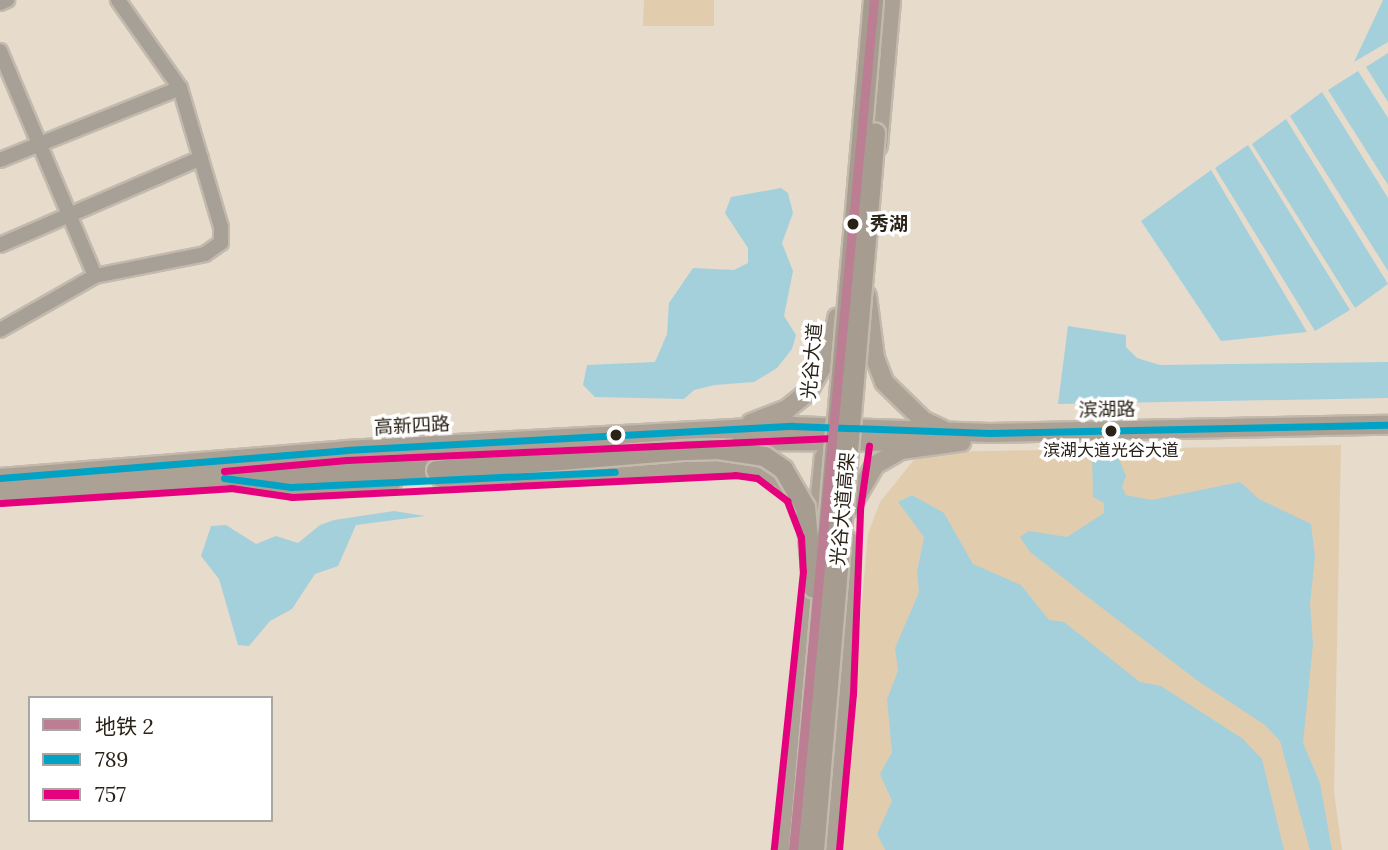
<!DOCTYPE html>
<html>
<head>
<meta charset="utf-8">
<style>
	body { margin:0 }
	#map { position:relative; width:1388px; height:850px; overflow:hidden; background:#e7dbcb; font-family:Lora,"Noto Sans SC",serif }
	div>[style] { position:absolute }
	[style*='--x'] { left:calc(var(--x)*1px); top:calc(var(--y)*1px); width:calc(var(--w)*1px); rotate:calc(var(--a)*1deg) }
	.green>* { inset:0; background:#e2ccae }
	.water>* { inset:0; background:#a4d0dc }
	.roads { filter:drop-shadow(2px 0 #c3b9ad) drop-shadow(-2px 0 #c3b9ad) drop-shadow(0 2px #c3b9ad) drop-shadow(0 -2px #c3b9ad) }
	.minor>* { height:14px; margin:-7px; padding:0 7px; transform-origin:7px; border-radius:7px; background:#a7a096 }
	.major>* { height:18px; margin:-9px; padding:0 9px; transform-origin:9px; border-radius:9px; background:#aba194 }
	.highway>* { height:19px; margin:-9.5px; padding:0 9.5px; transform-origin:9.5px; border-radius:9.5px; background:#a69c90 }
	.bridges { filter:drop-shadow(2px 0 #c3b9ad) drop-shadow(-2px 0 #c3b9ad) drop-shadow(0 2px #c3b9ad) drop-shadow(0 -2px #c3b9ad) }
	.highway-bridge>* { height:19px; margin:-9.5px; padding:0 9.5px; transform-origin:9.5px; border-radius:9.5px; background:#a69c90 }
	.bus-1>* { height:7px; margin:-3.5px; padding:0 3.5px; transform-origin:3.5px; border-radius:3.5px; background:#02a2c5 }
	.bus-2>* { height:7px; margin:-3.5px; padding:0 3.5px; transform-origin:3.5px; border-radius:3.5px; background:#e5007d }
	.metro-1>* { height:9px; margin:-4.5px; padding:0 4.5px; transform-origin:4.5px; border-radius:4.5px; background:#bc7e92 }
	.dots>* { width:19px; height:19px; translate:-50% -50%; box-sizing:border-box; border:4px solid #fff; border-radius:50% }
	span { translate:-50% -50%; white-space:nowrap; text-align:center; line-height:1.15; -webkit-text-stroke:7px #fff; paint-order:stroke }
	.bus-label { font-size:17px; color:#2a2217 }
	.stop-label { font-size:19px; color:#2a2217; font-weight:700 }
	.left { translate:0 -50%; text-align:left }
	.street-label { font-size:19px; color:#2a2217 }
	.legend { position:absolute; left:28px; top:696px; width:245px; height:126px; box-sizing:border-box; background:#fff; border:2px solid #aaa7a2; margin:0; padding:9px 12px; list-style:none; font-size:21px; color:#2a2217 }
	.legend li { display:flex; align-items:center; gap:14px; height:35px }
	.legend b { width:35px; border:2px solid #aaa7a2 }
</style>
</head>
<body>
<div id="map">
	<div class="green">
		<div style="clip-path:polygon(644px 0,714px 0,714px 26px,643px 26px)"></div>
		<div style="clip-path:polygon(1341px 445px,1334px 792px,1342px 850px,840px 850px,868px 534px,880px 502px,913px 461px,934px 452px)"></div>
	</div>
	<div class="water">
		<div style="clip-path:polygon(1383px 0,1388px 0,1388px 42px,1354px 62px)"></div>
		<div style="clip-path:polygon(1388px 53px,1388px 102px,1366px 67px)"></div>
		<div style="clip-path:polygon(1358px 71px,1388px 118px,1388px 185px,1328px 90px)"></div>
		<div style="clip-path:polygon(1322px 92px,1388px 198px,1388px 271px,1290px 116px)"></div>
		<div style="clip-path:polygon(1286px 119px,1388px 284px,1355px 308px,1252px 144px)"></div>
		<div style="clip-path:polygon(1248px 145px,1350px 310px,1315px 331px,1215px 168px)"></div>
		<div style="clip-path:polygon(1211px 170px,1307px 332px,1221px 341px,1141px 221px)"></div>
		<div style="clip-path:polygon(781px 188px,788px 193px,793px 213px,782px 243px,793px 271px,784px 316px,796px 335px,792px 349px,777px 368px,754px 382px,715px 385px,694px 390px,684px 399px,595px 397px,583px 385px,587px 365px,655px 362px,667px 334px,669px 303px,693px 268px,734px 270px,748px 263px,748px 248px,725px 213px,731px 197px)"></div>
		<div style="clip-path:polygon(1068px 326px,1126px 335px,1126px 347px,1137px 358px,1160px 365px,1388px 362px,1388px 398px,1058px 404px)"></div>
		<div style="clip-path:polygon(1114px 447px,1126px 476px,1122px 487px,1126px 495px,1152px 500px,1240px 482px,1259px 499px,1311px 524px,1315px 556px,1310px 604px,1313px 644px,1303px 743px,1320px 783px,1332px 850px,1310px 850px,1280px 741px,1265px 725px,1198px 681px,1085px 595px,1030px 552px,1020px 537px,1029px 531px,1067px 537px,1104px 513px,1104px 503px,1093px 497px,1092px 450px)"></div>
		<div style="clip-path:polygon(912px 495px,944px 513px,973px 564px,1021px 585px,1049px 620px,1064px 622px,1140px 682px,1161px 686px,1243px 739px,1262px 759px,1284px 850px,885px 850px,877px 834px,892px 801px,880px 774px,892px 752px,887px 699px,898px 671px,895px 648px,919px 592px,917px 572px,924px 537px,898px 502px)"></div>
		<div style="clip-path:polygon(394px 511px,425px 516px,356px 525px,338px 566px,315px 574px,292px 609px,270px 621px,249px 646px,238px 645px,219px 579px,201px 556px,211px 526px,226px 525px,256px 544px,276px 536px,298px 543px,320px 525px,334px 520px)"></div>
	</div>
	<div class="roads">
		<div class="minor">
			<div style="--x:0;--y:3;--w:8;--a:-23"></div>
			<div style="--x:0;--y:51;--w:244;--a:67.1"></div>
			<div style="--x:0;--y:160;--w:194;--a:-21.8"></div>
			<div style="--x:0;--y:245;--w:219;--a:-23.4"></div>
			<div style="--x:0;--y:330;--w:109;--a:-29.6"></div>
			<div style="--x:95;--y:276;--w:112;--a:-11.3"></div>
			<div style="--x:205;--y:254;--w:19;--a:-35"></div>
			<div style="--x:221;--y:243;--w:16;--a:-90"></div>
			<div style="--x:221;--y:227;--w:145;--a:-106.4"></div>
			<div style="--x:180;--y:88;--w:108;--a:-125.2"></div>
		</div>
		<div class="major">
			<div style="--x:878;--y:146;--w:147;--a:-84.9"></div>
			<div style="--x:867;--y:296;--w:63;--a:82.6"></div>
			<div style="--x:875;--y:358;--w:26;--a:69"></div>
			<div style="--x:884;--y:382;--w:56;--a:44.3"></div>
			<div style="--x:924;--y:421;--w:20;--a:24"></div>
			<div style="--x:751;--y:423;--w:39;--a:-21"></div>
			<div style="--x:787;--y:409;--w:26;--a:-39"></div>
			<div style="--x:807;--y:393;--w:50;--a:-59.8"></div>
			<div style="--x:832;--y:350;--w:33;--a:-81"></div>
			<div style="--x:741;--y:441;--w:164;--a:0.3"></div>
			<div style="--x:315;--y:465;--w:108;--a:-3.7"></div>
			<div style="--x:0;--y:478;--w:347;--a:-4.6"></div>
			<div style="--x:346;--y:450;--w:447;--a:-3.1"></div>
			<div style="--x:792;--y:426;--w:198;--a:2"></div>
			<div style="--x:990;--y:433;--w:398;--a:-1.2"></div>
			<div style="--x:441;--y:478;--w:295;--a:-2.7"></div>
			<div style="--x:736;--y:464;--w:46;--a:17.7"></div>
			<div style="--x:780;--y:478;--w:19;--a:47"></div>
			<div style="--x:0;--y:493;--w:233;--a:-3.9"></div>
			<div style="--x:232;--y:477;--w:60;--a:9.6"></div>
			<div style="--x:291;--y:487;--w:102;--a:-3.4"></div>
			<div style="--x:850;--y:508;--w:50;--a:-59.8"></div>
			<div style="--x:875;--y:465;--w:30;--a:-30"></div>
			<div style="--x:901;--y:450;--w:61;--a:-7.6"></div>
			<div style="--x:784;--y:850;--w:395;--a:-84.2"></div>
			<div style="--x:828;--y:850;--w:157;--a:-84.5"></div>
			<div style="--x:843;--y:694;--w:153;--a:-87.8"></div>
		</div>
		<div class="highway">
			<div style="--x:232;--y:477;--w:204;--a:-2"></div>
		</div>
	</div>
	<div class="bridges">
		<div class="highway-bridge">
			<div style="--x:436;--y:470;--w:251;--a:-4.6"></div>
			<div style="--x:686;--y:450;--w:32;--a:-2"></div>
			<div style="--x:718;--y:449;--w:47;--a:8.7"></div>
			<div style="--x:764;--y:456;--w:23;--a:34"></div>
			<div style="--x:783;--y:469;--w:44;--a:59.9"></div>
			<div style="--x:805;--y:507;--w:81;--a:84.4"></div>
			<div style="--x:800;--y:850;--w:853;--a:-85.09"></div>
			<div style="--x:814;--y:850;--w:720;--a:-85.14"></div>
		</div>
	</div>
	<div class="bus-1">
		<div style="--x:0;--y:478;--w:347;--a:-4.6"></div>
		<div style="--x:346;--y:450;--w:447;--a:-3.1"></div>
		<div style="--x:792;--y:426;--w:198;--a:2"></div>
		<div style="--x:990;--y:433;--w:398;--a:-1.2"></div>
		<div style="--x:224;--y:478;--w:68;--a:7.7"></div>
		<div style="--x:291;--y:487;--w:324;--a:-2.7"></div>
	</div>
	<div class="bus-2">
		<div style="--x:224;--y:471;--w:123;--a:-5.1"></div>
		<div style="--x:347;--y:460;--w:481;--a:-2.6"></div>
		<div style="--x:1;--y:503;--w:230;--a:-3.7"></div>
		<div style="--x:231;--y:488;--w:62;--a:8.4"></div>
		<div style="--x:292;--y:497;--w:444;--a:-2.8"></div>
		<div style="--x:735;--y:475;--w:22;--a:8"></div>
		<div style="--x:757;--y:478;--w:38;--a:37"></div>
		<div style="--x:787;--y:501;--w:39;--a:69"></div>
		<div style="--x:801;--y:537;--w:34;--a:87"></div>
		<div style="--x:803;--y:571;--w:280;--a:96"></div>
		<div style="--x:839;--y:850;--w:157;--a:-84.9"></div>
		<div style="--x:853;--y:694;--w:185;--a:-87.8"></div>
		<div style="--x:860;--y:509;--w:64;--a:-81.9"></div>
	</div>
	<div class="metro-1">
		<div style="--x:793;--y:850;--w:854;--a:-84.56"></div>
	</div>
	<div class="dots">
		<div style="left:853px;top:224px;background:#2a2217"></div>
		<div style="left:1111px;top:431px;background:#2a2217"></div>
		<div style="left:616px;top:435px;background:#2a2217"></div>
	</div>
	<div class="bus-label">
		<span style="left:1111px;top:451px">滨湖大道光谷大道</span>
	</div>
	<div class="stop-label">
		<span class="left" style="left:870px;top:224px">秀湖</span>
	</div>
	<div class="street-label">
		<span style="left:812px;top:361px;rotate:-85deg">光谷大道</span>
		<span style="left:1107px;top:410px;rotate:-1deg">滨湖路</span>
		<span style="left:412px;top:426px;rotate:-3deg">高新四路</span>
		<span style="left:843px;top:509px;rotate:-85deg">光谷大道高架</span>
	</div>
	<ul class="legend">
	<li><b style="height:9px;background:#bc7e92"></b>地铁 2</li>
	<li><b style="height:9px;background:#02a2c5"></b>789</li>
	<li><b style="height:9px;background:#e5007d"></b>757</li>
	</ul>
</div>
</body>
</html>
